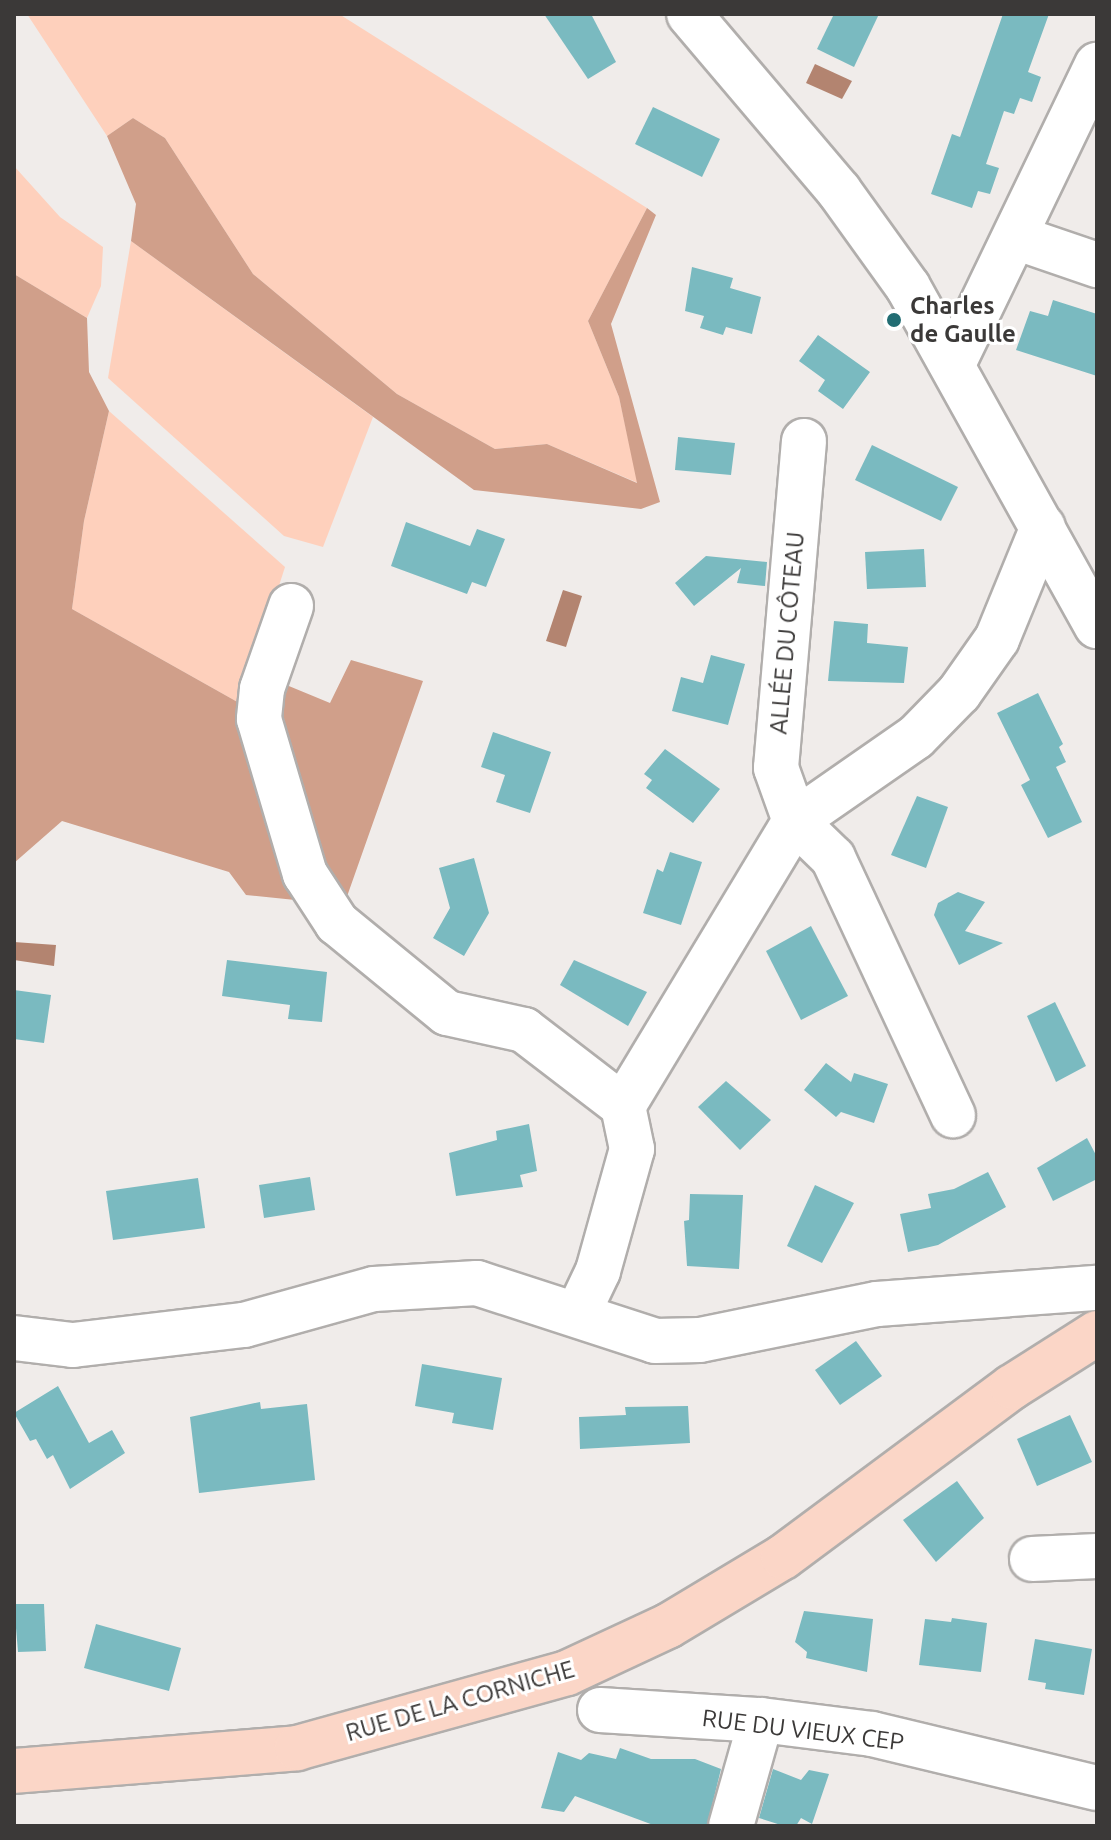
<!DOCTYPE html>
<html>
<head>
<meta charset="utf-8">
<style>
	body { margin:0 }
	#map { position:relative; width:1111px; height:1840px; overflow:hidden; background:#f0ecea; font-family:Ubuntu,sans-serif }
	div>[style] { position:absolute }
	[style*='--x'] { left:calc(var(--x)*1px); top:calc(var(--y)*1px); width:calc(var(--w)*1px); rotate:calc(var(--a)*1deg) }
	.green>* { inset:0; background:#fed0bc }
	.forest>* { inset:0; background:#d09f8a }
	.water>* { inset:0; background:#b38470 }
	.building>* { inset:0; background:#7abac0 }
	.roads { filter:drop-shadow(2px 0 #b1aeac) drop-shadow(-2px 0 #b1aeac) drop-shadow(0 2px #b1aeac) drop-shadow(0 -2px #b1aeac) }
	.minor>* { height:44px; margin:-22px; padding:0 22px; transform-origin:22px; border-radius:22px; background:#fff }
	.major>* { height:44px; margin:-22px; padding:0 22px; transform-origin:22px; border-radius:22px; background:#fbd6c7 }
	.dots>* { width:22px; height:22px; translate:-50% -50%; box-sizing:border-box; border:4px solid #fff; border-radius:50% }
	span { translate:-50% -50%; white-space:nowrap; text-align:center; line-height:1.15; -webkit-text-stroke:6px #fff; paint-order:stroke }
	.poi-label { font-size:24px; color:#3b3938; font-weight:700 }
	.left { translate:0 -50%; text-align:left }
	.street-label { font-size:24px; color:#3b3938 }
	.frame { position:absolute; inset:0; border:16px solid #3b3938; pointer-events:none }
</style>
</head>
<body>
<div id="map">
	<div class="green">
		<div style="clip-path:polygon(27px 14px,339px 14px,647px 208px,588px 321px,619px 397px,638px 483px,547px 444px,495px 449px,397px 394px,253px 274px,165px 138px,133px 118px,107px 136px)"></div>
		<div style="clip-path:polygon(14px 166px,60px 217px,103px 247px,101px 286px,87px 318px,14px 274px)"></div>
		<div style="clip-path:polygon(131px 241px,373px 417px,323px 547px,284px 536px,108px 378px)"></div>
		<div style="clip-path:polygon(109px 411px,285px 567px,241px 704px,72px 609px,84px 521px)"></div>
	</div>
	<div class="forest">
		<div style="clip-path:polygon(133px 118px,165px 138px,253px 274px,397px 394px,495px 449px,547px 444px,637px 483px,619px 397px,588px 321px,647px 208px,656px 215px,611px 324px,660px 502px,641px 509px,474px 490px,131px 241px,136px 204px,107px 136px)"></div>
		<div style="clip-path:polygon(14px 274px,87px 318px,89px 372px,109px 411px,84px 521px,72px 609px,241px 704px,284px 684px,330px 703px,351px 660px,423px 681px,344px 905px,246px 895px,229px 872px,62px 821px,14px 863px)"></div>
	</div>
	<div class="water">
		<div style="clip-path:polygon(815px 64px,852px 81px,842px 99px,806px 83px)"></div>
		<div style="clip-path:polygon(563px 590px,582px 596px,566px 647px,546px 641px)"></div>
		<div style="clip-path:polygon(14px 942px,56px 945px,54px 966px,14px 960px)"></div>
	</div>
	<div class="building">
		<div style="clip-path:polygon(544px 14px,591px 14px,616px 62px,588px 79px)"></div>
		<div style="clip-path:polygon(834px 14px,879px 14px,854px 67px,817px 49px)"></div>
		<div style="clip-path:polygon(1003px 14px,1049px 14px,1028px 72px,1041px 77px,1032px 102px,1020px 98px,1014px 114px,1004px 111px,986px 164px,999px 168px,990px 194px,978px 191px,972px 208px,931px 194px,952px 134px,960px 137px)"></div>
		<div style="clip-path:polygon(653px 107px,720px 139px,702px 177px,635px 144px)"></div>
		<div style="clip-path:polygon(692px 267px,733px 278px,730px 288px,761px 297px,752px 334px,726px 327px,723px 335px,700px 328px,704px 316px,685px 311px)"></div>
		<div style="clip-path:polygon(1053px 300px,1097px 314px,1097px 376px,1016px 350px,1030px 311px,1048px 316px)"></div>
		<div style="clip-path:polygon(818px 335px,870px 372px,843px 409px,818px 391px,825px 380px,799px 361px)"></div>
		<div style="clip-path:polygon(678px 437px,735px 443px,731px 475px,675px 470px)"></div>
		<div style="clip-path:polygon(872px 445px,958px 487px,941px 521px,855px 480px)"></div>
		<div style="clip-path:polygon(406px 522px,470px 546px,477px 529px,505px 539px,486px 587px,472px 582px,467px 594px,391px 566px)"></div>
		<div style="clip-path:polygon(924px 549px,926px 587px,867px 589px,865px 552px)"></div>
		<div style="clip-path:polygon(706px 556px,767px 562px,765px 586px,737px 583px,741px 568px,694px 606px,675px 583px)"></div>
		<div style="clip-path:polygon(834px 621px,868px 624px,867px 643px,908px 647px,904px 683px,828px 681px)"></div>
		<div style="clip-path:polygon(711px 655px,745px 664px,728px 725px,672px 711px,681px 677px,703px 683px)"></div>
		<div style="clip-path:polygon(1038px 693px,1063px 744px,1059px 747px,1066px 762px,1056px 767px,1082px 822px,1048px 838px,1021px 785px,1030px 780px,997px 713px)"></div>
		<div style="clip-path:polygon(493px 732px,551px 752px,530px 813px,496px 802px,505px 775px,481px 767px)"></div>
		<div style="clip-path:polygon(665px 749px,720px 789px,693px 823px,646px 788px,652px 780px,644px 774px)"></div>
		<div style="clip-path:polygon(917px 796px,948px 807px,926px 868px,891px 855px)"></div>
		<div style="clip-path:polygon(670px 852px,702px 862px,681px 925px,643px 913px,657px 869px,663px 872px)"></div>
		<div style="clip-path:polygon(474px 858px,489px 913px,464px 956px,433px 938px,450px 908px,439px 868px)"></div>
		<div style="clip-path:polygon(958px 892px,985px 902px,965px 931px,1003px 943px,959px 965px,934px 915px,938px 903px)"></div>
		<div style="clip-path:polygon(811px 926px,848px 996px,801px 1020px,766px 951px)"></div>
		<div style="clip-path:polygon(227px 960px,327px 972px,322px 1022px,288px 1019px,290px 1005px,222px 996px)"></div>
		<div style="clip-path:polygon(574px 960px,647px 992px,628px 1026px,560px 985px)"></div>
		<div style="clip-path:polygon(14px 990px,51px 995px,44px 1043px,14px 1039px)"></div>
		<div style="clip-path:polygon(1055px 1002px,1086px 1066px,1056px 1082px,1027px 1016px)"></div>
		<div style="clip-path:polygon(826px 1063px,851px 1082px,854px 1073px,888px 1084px,874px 1123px,841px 1112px,836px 1117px,804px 1090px)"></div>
		<div style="clip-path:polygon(726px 1081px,771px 1120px,740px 1150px,698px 1107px)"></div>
		<div style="clip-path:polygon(529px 1124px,537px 1171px,520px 1175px,523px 1187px,456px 1196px,449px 1153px,497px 1140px,496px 1131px)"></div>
		<div style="clip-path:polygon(1087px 1138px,1097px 1157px,1097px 1179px,1053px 1201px,1037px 1168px)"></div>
		<div style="clip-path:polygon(988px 1172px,1006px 1207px,938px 1245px,908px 1252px,900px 1214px,931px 1208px,928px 1194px,954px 1189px)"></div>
		<div style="clip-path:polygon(310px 1177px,315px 1210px,264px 1218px,259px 1185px)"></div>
		<div style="clip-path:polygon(198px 1178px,205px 1228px,113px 1240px,106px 1191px)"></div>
		<div style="clip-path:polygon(815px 1185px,854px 1203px,822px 1263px,787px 1246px)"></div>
		<div style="clip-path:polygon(690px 1194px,743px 1195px,739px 1269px,687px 1266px,684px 1221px,689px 1220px)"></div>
		<div style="clip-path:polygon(856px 1341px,882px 1376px,840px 1405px,815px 1370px)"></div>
		<div style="clip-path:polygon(422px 1364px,502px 1378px,493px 1430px,452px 1423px,454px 1413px,415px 1406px)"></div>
		<div style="clip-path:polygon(58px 1386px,89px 1443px,112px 1430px,125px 1453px,70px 1489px,53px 1455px,47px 1459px,36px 1439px,30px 1441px,14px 1413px)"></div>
		<div style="clip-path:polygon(260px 1402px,261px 1409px,307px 1404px,315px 1480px,199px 1493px,190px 1417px)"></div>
		<div style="clip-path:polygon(688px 1406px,690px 1443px,580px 1449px,579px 1417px,626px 1415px,625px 1407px)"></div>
		<div style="clip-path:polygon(1070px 1415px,1092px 1462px,1037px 1486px,1017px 1439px)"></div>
		<div style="clip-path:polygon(957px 1481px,984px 1518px,936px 1562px,903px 1520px)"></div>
		<div style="clip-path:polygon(14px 1604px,44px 1604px,46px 1651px,18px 1652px)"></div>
		<div style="clip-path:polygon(804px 1611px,873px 1619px,867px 1672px,806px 1658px,807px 1652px,795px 1642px)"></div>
		<div style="clip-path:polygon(952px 1618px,987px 1623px,981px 1672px,919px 1665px,925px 1619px,951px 1622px)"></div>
		<div style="clip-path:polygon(96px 1624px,181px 1648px,169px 1691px,84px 1668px)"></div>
		<div style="clip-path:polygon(1035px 1639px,1092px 1649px,1084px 1695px,1045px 1689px,1046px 1683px,1028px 1680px)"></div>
		<div style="clip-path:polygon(620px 1748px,651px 1759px,695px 1759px,721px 1769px,707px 1826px,656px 1826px,575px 1796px,564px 1812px,541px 1808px,558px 1752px,581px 1760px,589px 1753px,616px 1759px)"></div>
		<div style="clip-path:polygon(773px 1769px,801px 1780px,809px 1770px,829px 1774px,812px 1824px,801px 1818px,796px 1826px,784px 1826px,759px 1818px)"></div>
	</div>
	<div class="roads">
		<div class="minor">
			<div style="--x:689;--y:14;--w:232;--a:49.7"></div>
			<div style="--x:839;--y:191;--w:118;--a:54.3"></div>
			<div style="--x:908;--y:287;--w:388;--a:60.9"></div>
			<div style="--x:1015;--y:237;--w:87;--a:18.9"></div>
			<div style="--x:953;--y:364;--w:332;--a:-64.3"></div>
			<div style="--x:804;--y:441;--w:328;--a:94.9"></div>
			<div style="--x:776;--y:768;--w:56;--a:70.3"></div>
			<div style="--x:795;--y:821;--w:53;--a:44.2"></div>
			<div style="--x:833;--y:858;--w:284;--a:65"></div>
			<div style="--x:291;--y:606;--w:88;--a:109.3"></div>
			<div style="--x:262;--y:689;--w:30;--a:96"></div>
			<div style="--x:259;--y:719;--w:162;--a:73.5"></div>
			<div style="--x:305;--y:874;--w:59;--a:56.9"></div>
			<div style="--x:337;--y:923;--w:142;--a:39.3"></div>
			<div style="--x:447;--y:1013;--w:79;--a:12.4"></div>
			<div style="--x:524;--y:1030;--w:125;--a:37.5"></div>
			<div style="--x:623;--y:1106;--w:44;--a:78.2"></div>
			<div style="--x:632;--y:1149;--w:127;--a:105.6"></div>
			<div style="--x:598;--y:1271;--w:47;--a:115.5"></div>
			<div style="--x:623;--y:1106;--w:333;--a:-58.9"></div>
			<div style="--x:795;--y:821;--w:147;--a:-34.8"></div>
			<div style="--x:916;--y:737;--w:62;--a:-45.7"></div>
			<div style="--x:959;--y:693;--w:66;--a:-54.9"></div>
			<div style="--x:997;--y:639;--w:121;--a:-67.7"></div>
			<div style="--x:14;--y:1338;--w:59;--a:6.8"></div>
			<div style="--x:73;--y:1345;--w:172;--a:-6.7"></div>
			<div style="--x:244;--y:1325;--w:135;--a:-15.5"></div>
			<div style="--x:374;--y:1289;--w:103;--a:-3.3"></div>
			<div style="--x:477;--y:1283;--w:187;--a:18"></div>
			<div style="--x:655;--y:1341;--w:45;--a:-1.3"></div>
			<div style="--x:700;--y:1340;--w:181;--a:-11.5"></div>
			<div style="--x:877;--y:1304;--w:221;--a:-4.2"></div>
			<div style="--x:1032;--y:1559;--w:65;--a:-2.6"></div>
			<div style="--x:600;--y:1710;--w:161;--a:3.6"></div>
			<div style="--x:761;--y:1720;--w:112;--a:7.2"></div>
			<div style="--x:872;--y:1734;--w:231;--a:13.5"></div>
			<div style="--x:731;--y:1826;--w:110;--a:-74.2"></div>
		</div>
		<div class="major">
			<div style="--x:14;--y:1771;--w:284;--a:-4.6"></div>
			<div style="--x:297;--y:1748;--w:280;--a:-15.5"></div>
			<div style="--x:567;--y:1673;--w:111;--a:-25"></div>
			<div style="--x:668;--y:1626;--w:134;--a:-31"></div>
			<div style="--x:783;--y:1557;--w:285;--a:-36.6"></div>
			<div style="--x:1012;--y:1387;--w:101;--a:-32.4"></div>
		</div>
	</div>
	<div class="dots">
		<div style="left:894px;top:320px;background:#226d73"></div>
	</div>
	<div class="poi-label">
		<span class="left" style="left:910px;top:320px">Charles<br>de Gaulle</span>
	</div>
	<div class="street-label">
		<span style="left:787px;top:633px;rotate:-85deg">ALLÉE DU CÔTEAU</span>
		<span style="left:460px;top:1701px;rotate:-16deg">RUE DE LA CORNICHE</span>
		<span style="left:803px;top:1730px;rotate:7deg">RUE DU VIEUX CEP</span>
	</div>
	<div class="frame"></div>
</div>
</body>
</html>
